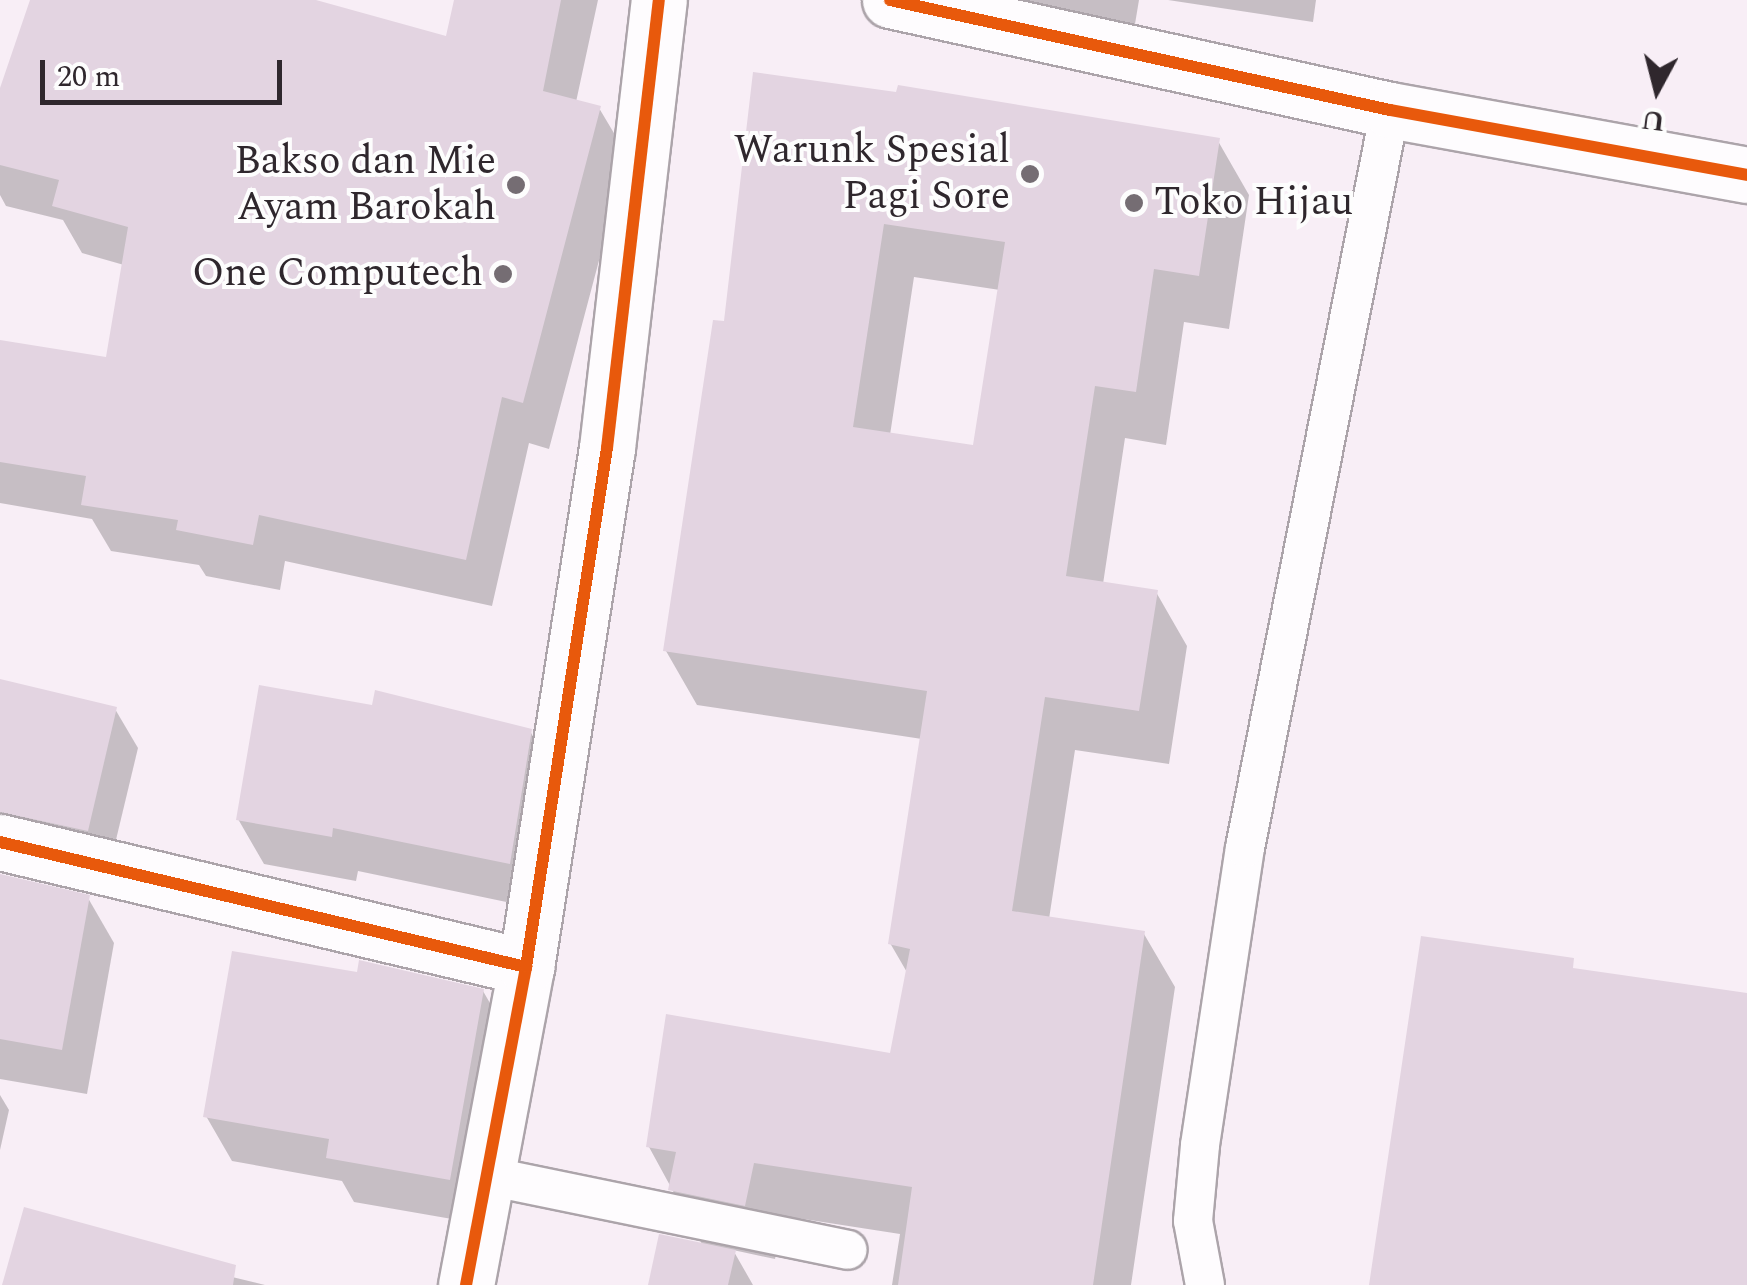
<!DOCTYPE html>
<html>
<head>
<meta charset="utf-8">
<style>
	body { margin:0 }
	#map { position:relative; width:1747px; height:1285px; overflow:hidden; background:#f8eef6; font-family:Spectral,serif }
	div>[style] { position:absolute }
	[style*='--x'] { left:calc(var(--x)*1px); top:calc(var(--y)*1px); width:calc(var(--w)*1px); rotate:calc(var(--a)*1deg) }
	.shadow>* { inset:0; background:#0003 }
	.building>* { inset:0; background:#e3d4e1 }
	.roads { filter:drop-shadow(2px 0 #aca4aa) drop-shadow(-2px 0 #aca4aa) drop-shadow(0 2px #aca4aa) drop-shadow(0 -2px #aca4aa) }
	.service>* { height:38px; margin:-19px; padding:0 19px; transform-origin:19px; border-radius:19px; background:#fefcfe }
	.minor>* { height:55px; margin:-27.5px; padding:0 27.5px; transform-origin:27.5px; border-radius:27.5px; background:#fefcfe }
	.tertiary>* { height:55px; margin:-27.5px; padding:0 27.5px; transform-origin:27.5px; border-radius:27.5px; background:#fefcfe }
	.cycleway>* { height:12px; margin:-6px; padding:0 6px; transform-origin:6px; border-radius:6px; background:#e8590c }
	.dots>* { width:28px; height:28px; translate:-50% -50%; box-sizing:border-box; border:5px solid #fdfdfd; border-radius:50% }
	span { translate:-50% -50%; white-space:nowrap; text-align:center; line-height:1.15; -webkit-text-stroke:8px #fdfdfd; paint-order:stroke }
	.poi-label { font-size:40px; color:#2f272d }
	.right { translate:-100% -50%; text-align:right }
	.left { translate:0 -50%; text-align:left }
	.north { position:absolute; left:1607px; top:40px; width:100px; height:100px; -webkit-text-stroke:8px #fdfdfd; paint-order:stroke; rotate:187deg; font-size:28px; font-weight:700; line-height:40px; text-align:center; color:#2f272d }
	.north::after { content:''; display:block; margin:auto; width:35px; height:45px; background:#2f272d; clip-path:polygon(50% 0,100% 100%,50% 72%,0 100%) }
	.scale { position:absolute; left:40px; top:60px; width:242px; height:45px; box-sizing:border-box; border:5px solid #2f272d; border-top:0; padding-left:12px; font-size:30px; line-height:35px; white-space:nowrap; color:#2f272d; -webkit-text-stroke:8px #fdfdfd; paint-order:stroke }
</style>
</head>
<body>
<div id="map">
	<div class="shadow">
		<div style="clip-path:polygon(33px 0,306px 0,448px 39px,456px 0,598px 0,576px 102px,599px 108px,627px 155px,549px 449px,529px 443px,492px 606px,285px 561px,280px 590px,206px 576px,199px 565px,111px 551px,92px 519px,0 503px,0 342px,108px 360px,124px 265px,82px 253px,63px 220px,6px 206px,0 195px,0 96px)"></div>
		<div style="clip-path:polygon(981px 0,1139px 0,1135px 24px)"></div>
		<div style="clip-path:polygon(1168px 0,1316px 0,1313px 22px)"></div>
		<div style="clip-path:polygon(evenodd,755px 75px,1218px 141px,1249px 195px,1229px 329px,1184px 322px,1166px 445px,1125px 438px,1103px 584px,1156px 592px,1187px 646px,1169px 764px,1075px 750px,1049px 919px,1144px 934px,1175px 987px,1131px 1285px,892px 1285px,900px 1234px,784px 1216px,775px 1259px,733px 1250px,753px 1285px,651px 1285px,703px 1246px,649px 1147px,892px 1056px,908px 974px,890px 943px,922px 739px,697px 705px,666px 651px,727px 324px,755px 75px,914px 277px,1000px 290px,975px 447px,890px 435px,914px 277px)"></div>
		<div style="clip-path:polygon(0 681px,115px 709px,138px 748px,109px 869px,0 852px)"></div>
		<div style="clip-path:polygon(530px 731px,556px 776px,535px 908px,358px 871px,356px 881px,264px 864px,238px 819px)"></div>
		<div style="clip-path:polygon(0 875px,88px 898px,114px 943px,87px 1094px,0 1079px)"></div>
		<div style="clip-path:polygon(483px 991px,509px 1036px,475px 1223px,354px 1202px,342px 1181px,232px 1161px,206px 1116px)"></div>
		<div style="clip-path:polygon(0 1095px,9px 1110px,0 1150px)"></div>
		<div style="clip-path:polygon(162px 1260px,265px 1285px,5px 1285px)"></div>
	</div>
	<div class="building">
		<div style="clip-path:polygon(30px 0,316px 0,446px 36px,454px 0,561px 0,543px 91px,601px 106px,523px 403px,502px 397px,466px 560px,259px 515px,253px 545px,176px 530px,178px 520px,81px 505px,86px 476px,0 462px,0 340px,106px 357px,128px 227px,52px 206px,59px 180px,0 165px,0 88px)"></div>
		<div style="clip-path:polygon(evenodd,753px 72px,896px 92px,898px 85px,1220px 138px,1199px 276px,1154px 269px,1136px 392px,1095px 386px,1066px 576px,1158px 590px,1139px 711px,1045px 697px,1012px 911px,1145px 931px,1093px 1285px,898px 1285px,912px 1187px,754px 1163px,745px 1206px,668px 1190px,676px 1152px,646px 1147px,666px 1014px,890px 1053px,910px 949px,888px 944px,927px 691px,663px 651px,713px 320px,724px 321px,753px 72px,884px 224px,1005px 242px,973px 445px,853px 427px,884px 224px)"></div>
		<div style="clip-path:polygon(0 679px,117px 707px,88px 831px,0 812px)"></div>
		<div style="clip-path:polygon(259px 685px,372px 705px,375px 690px,532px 729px,510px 864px,333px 828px,332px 837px,236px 820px)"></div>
		<div style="clip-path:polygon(0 874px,90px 895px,62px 1050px,0 1039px)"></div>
		<div style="clip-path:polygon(1421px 936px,1574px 958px,1573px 968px,1747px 993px,1747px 1285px,1369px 1285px)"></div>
		<div style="clip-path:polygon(232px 951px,357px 972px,359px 960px,484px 989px,450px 1180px,326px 1158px,329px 1139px,203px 1117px)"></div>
		<div style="clip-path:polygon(24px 1207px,236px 1265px,233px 1285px,2px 1285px)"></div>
		<div style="clip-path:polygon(659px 1234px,736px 1250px,728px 1285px,648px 1285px)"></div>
	</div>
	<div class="roads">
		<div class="service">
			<div style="--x:488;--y:1176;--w:367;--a:11.6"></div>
			<div style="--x:1205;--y:1285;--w:65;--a:-100.6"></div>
			<div style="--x:1193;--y:1221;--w:76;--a:-84.7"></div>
			<div style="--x:1200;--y:1145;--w:300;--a:-81.4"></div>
			<div style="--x:1245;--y:848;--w:752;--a:-78.88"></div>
		</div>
		<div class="minor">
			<div style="--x:0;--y:842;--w:541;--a:13.37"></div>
			<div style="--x:466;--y:1285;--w:324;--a:-79.3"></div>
			<div style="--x:526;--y:967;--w:525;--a:-81.13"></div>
			<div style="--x:607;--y:448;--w:451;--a:-83.4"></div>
		</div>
		<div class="tertiary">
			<div style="--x:890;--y:0;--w:512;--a:12.41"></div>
			<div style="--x:1390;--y:110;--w:363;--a:10.3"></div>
		</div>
	</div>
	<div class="cycleway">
		<div style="--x:890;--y:0;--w:512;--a:12.41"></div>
		<div style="--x:1390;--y:110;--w:363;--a:10.3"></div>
		<div style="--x:0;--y:842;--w:541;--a:13.37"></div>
		<div style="--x:466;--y:1285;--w:324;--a:-79.3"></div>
		<div style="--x:526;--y:967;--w:525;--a:-81.13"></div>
		<div style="--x:607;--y:448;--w:451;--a:-83.4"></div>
	</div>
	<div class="dots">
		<div style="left:1030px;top:174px;background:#756d73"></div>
		<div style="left:516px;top:185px;background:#756d73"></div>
		<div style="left:1134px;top:203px;background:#756d73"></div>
		<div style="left:503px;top:274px;background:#756d73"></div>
	</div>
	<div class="poi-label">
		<span class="right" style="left:1010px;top:174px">Warunk Spesial<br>Pagi Sore</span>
		<span class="right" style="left:496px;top:185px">Bakso dan Mie<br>Ayam Barokah</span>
		<span class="left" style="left:1154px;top:203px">Toko Hijau</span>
		<span class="right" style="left:483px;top:274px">One Computech</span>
	</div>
	<div class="north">U</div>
	<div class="scale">20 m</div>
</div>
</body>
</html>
